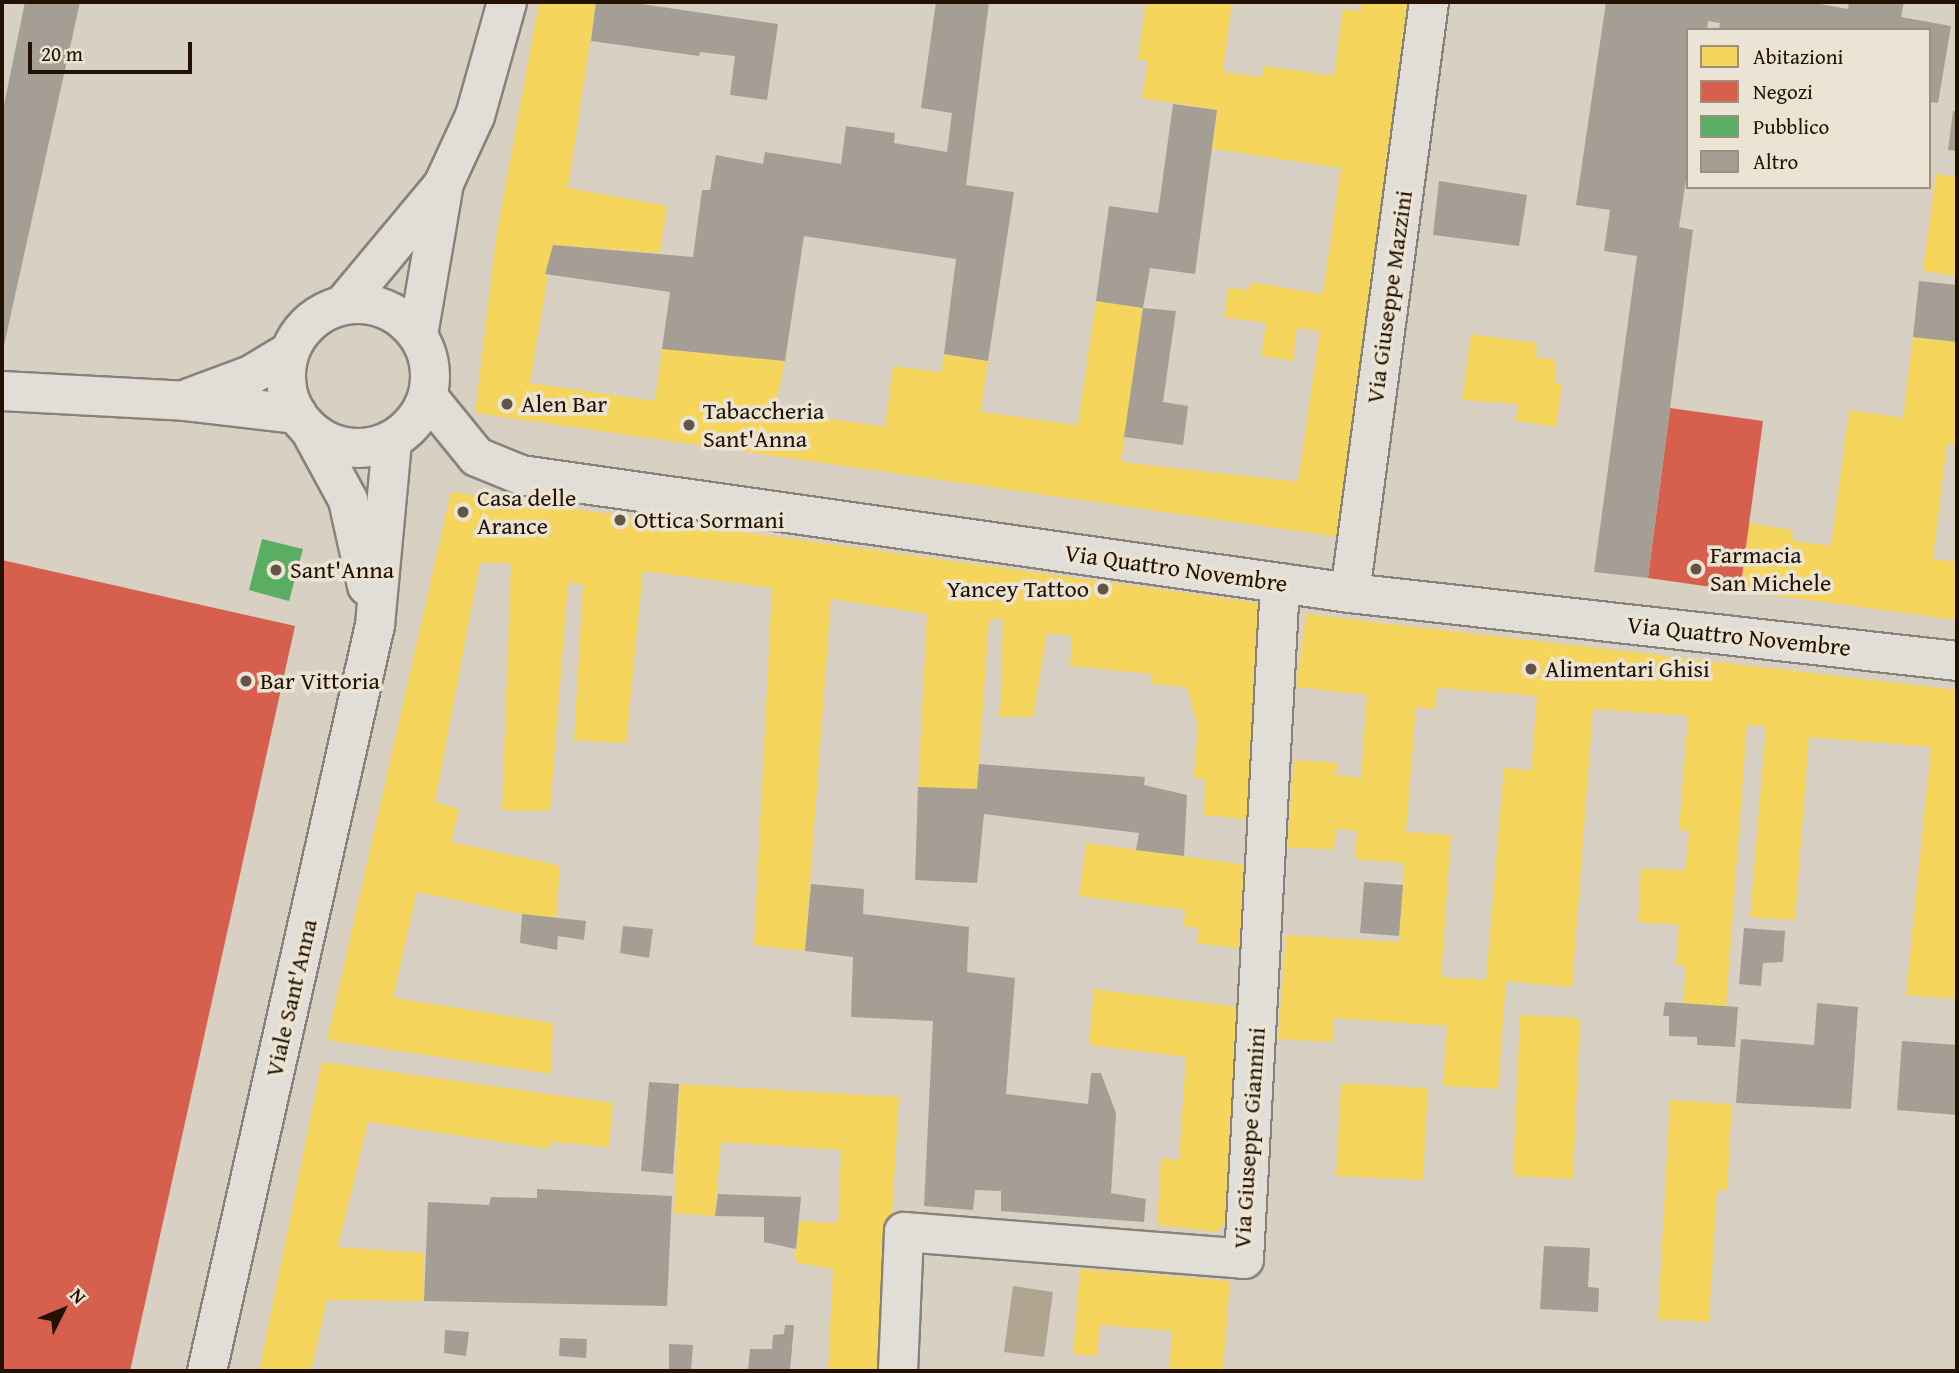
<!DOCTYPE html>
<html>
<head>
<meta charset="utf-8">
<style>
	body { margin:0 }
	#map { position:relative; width:1959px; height:1373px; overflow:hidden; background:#d8d1c3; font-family:"Gentium Book Plus",serif }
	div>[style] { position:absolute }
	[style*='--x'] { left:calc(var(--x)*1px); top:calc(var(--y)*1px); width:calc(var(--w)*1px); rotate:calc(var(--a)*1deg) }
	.water>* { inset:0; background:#b1a591 }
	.homes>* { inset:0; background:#f6d55c }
	.shops>* { inset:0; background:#d6604d }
	.public>* { inset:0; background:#5aae61 }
	.building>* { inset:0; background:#a49e94 }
	.roads { filter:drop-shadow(2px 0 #888278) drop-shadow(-2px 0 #888278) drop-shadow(0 2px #888278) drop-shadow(0 -2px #888278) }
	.minor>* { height:38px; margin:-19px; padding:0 19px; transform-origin:19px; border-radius:19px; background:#e1ded7 }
	.minor>.ring { margin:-19px; padding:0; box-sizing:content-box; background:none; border:38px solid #e1ded7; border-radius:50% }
	.dots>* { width:19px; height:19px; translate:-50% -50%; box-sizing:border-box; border:4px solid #ebe3d3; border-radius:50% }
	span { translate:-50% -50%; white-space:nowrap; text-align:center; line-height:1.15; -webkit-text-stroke:7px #ebe3d3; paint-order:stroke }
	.street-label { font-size:24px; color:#231201 }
	.poi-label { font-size:24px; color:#231201 }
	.left { translate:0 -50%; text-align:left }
	.right { translate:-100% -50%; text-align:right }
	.frame { position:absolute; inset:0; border:4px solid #231201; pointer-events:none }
	.legend { position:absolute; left:1686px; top:28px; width:245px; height:161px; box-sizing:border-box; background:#ebe3d3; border:2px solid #9b8f7f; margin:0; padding:9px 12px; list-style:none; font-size:21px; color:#231201 }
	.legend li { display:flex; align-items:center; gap:14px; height:35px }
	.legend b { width:35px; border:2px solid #9b8f7f }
	.north { position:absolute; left:28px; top:1275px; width:70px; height:70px; -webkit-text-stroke:5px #ebe3d3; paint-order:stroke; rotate:47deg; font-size:19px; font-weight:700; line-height:28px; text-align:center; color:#231201 }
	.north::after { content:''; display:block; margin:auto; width:24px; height:32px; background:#231201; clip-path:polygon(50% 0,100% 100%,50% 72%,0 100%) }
	.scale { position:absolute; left:28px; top:42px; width:164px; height:32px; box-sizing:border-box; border:4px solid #231201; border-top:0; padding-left:9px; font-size:21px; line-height:24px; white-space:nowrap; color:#231201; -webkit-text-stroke:5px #ebe3d3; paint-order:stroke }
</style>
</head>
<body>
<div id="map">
	<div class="water">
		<div style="clip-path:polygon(1013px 1286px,1053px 1292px,1044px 1357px,1004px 1352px)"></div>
	</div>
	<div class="homes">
		<div style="clip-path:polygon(539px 2px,596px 2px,568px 188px,667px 206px,660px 253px,553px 245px,530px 383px,655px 401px,662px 349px,735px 354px,785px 361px,774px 411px,885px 427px,893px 366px,941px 372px,944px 354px,988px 361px,981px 412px,1078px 425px,1096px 301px,1143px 308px,1121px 462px,1298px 482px,1320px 331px,1297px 328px,1293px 361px,1261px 356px,1266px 323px,1224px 317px,1228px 288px,1250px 290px,1251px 282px,1323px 294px,1341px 168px,1212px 149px,1217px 110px,1142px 98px,1148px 61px,1138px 59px,1146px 2px,1232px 2px,1223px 72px,1262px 77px,1264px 66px,1334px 76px,1343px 9px,1360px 11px,1362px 2px,1413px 2px,1339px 537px,475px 413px,496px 238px)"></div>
		<div style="clip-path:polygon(1936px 174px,1957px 177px,1957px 276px,1923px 271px)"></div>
		<div style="clip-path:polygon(1471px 334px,1537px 343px,1536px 357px,1555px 360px,1555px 383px,1562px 384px,1556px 427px,1516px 421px,1518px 404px,1462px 400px)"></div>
		<div style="clip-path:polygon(1913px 337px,1957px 342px,1957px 445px,1947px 444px,1933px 559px,1957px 562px,1957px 620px,1740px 591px,1749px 523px,1792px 530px,1793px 541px,1831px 546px,1849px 410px,1903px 418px)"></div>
		<div style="clip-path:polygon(451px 492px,1266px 604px,1253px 820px,1204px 815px,1205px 780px,1194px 777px,1198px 727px,1187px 687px,1151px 684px,1152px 674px,1070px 666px,1072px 636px,1047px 633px,1033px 717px,1000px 717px,1003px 619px,989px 620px,977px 789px,918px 787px,927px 614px,831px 599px,805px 951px,754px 945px,772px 588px,643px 571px,626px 743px,574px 740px,583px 584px,568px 583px,550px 811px,502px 810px,511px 563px,480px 563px,435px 802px,459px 809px,451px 842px,560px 866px,556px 921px,417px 892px,393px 998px,553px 1023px,551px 1074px,327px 1040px)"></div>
		<div style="clip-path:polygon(evenodd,1306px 614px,1957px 690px,1957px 999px,1906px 995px,1931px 747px,1809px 737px,1795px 920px,1750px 917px,1766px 726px,1747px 725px,1726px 1007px,1683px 1003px,1686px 966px,1676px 964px,1679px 925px,1638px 922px,1641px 868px,1685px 871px,1689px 831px,1679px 830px,1688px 716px,1593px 709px,1572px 987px,1506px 981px,1498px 1089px,1443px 1086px,1447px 1026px,1334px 1018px,1333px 1042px,1278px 1039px,1286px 935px,1399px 942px,1404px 863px,1355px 859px,1357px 831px,1336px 829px,1334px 850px,1287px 847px,1294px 760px,1337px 763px,1336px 775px,1361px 778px,1367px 695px,1296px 687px,1306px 614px,1437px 688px,1537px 696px,1531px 770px,1504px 768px,1486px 980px,1441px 977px,1451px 835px,1406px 832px,1416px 707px,1435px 709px,1437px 688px)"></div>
		<div style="clip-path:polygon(1086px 843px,1254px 866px,1243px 949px,1197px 943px,1199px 928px,1183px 926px,1186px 910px,1079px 896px)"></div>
		<div style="clip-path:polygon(1094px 989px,1245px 1008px,1232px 1217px,1216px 1232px,1157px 1225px,1161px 1158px,1179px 1160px,1186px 1057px,1089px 1045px)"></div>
		<div style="clip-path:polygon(1520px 1015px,1580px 1018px,1573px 1179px,1513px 1176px)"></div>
		<div style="clip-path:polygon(322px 1062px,613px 1103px,609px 1147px,550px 1142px,549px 1149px,368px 1122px,338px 1247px,424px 1253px,424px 1301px,327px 1300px,311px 1371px,259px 1371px)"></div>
		<div style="clip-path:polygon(1341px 1083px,1428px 1088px,1423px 1180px,1336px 1176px)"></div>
		<div style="clip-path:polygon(679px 1084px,899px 1097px,883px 1371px,828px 1371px,833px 1269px,795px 1262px,799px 1221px,838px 1223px,841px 1150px,721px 1142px,715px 1216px,674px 1213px)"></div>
		<div style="clip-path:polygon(1670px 1100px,1732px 1104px,1727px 1191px,1717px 1190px,1709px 1322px,1658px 1319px)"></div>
		<div style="clip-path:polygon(1080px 1269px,1230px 1281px,1223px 1371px,1169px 1371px,1172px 1331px,1100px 1325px,1097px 1356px,1073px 1354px)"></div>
	</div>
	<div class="shops">
		<div style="clip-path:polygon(1670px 408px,1763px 421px,1740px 591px,1648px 578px)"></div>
		<div style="clip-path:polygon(2px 560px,295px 626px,130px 1371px,2px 1371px)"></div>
	</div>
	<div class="public">
		<div style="clip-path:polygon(262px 539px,303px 549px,289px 601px,249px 590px)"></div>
	</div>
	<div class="building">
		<div style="clip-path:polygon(25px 2px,80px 2px,3px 350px,2px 115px)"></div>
		<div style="clip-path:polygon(596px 2px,628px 2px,778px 24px,767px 100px,730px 95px,735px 56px,700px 52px,699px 56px,591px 41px)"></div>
		<div style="clip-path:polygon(936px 2px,989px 2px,966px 185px,1014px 192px,988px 361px,944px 354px,956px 259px,804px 236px,785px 361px,662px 349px,670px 292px,545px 274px,553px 245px,693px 257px,702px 190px,710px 190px,716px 155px,763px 164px,765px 152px,841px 164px,846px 126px,895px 133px,894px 143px,947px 152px,952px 113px,921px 108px)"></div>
		<div style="clip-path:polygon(1606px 2px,1809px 2px,1848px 9px,1849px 2px,1904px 2px,1901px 17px,1951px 26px,1938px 103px,1929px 102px,1929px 30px,1719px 30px,1720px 23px,1708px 21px,1707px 30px,1688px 30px,1688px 166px,1679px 227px,1693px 230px,1648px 578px,1594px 572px,1637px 256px,1604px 251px,1610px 210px,1576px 205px)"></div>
		<div style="clip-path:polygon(1173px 104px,1217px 110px,1195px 274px,1150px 268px,1143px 308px,1096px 301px,1109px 206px,1158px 213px)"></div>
		<div style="clip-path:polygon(1953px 111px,1957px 112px,1957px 151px,1948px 150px)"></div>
		<div style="clip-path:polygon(1439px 181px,1527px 195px,1519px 246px,1433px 235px)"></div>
		<div style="clip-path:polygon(1919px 281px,1957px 285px,1957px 342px,1913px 337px)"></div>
		<div style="clip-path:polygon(1143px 308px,1176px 311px,1163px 402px,1188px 406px,1183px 445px,1124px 437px)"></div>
		<div style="clip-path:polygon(979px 764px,1145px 777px,1144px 785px,1187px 795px,1184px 856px,1136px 850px,1139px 833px,984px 814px,977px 883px,915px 880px,918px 787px,977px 789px)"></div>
		<div style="clip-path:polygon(1364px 882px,1403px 885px,1399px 936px,1360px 933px)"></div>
		<div style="clip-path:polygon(811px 884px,864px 889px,863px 914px,969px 927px,967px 972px,1015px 978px,1006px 1094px,1088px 1104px,1091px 1073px,1101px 1073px,1116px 1113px,1111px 1193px,1146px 1199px,1144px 1222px,1001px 1211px,1001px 1191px,975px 1190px,973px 1210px,924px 1206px,933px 1021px,851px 1017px,853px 957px,805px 951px)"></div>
		<div style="clip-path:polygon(522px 914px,586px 921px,584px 940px,558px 936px,557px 950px,520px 943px)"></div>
		<div style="clip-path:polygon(623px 926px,653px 929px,649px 958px,620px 953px)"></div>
		<div style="clip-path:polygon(1744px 928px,1785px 931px,1783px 962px,1763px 963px,1761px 986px,1739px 984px)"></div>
		<div style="clip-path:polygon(1665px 1002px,1738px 1007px,1735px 1047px,1697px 1045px,1697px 1037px,1669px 1036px,1669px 1016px,1663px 1016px)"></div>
		<div style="clip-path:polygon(1817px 1003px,1858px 1007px,1851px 1109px,1736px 1103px,1741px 1039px,1814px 1045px)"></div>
		<div style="clip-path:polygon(1902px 1041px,1957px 1045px,1957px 1115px,1897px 1110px)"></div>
		<div style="clip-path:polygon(649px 1082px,679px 1084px,673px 1174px,641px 1171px)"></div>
		<div style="clip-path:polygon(537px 1189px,672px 1196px,667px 1306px,424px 1301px,428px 1202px,489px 1205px,491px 1197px,537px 1198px)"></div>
		<div style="clip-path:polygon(718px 1194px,801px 1197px,796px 1249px,764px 1242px,764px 1217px,715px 1216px)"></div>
		<div style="clip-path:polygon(1544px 1246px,1590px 1248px,1588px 1287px,1599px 1288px,1598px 1312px,1540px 1309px)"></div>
		<div style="clip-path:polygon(785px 1325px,794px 1325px,790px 1371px,748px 1371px,750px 1349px,772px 1349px,773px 1335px,784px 1334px)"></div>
		<div style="clip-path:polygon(445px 1330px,469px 1332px,466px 1356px,444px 1353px)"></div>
		<div style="clip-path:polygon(560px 1338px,587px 1339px,586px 1358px,559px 1356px)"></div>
		<div style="clip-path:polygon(669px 1344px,693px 1345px,691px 1371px,669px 1371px)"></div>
	</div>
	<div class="roads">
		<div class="minor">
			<div class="ring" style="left:286px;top:304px;width:106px;height:106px"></div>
			<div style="--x:344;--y:304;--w:155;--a:-50.2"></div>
			<div style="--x:418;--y:335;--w:154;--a:-80.3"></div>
			<div style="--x:444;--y:183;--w:74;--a:-65.2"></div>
			<div style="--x:475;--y:116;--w:118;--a:-74.3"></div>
			<div style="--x:2;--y:391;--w:182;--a:3.1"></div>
			<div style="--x:184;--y:401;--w:114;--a:6.6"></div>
			<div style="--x:428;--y:397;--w:77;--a:50.8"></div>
			<div style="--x:477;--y:457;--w:48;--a:22.2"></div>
			<div style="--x:521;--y:475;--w:837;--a:8.1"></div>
			<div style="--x:1350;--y:593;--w:611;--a:6.39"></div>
			<div style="--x:189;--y:398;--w:66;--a:-20.4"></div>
			<div style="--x:251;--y:375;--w:44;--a:-31.2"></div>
			<div style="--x:310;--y:430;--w:80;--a:61.5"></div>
			<div style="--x:348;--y:500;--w:88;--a:77.5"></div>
			<div style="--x:1350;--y:593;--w:596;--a:-82.39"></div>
			<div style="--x:207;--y:1371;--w:765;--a:-77.31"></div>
			<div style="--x:375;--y:625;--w:186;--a:-84.7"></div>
			<div style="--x:898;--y:1371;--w:139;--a:-87.5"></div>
			<div style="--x:904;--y:1232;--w:341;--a:4.5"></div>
			<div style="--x:1244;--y:1259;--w:677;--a:-86.95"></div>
		</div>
	</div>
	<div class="dots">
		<div style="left:507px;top:404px;background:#625545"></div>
		<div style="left:689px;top:425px;background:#625545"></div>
		<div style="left:463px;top:512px;background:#625545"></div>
		<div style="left:620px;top:520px;background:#625545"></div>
		<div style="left:1696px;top:569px;background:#625545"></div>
		<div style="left:276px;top:570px;background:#625545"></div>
		<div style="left:1103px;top:589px;background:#625545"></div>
		<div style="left:1531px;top:669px;background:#625545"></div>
		<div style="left:246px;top:681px;background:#625545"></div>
	</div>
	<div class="street-label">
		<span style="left:1389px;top:297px;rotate:-82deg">Via Giuseppe Mazzini</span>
		<span style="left:1176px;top:568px;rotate:8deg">Via Quattro Novembre</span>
		<span style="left:1739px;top:636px;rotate:6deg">Via Quattro Novembre</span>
		<span style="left:291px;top:998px;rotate:-77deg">Viale Sant'Anna</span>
		<span style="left:1249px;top:1138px;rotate:-86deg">Via Giuseppe Giannini</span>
	</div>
	<div class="poi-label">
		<span class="left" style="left:521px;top:404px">Alen Bar</span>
		<span class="left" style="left:703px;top:425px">Tabaccheria<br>Sant'Anna</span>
		<span class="left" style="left:477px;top:512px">Casa delle<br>Arance</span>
		<span class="left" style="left:634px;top:520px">Ottica Sormani</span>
		<span class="left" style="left:1710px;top:569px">Farmacia<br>San Michele</span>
		<span class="left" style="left:290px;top:570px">Sant'Anna</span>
		<span class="right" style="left:1089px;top:589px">Yancey Tattoo</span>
		<span class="left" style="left:1545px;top:669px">Alimentari Ghisi</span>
		<span class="left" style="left:260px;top:681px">Bar Vittoria</span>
	</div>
	<div class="frame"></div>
	<ul class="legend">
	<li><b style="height:19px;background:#f6d55c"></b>Abitazioni</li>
	<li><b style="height:19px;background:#d6604d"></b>Negozi</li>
	<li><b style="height:19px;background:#5aae61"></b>Pubblico</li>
	<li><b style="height:19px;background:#a49e94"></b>Altro</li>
	</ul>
	<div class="north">N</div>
	<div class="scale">20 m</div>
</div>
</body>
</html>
